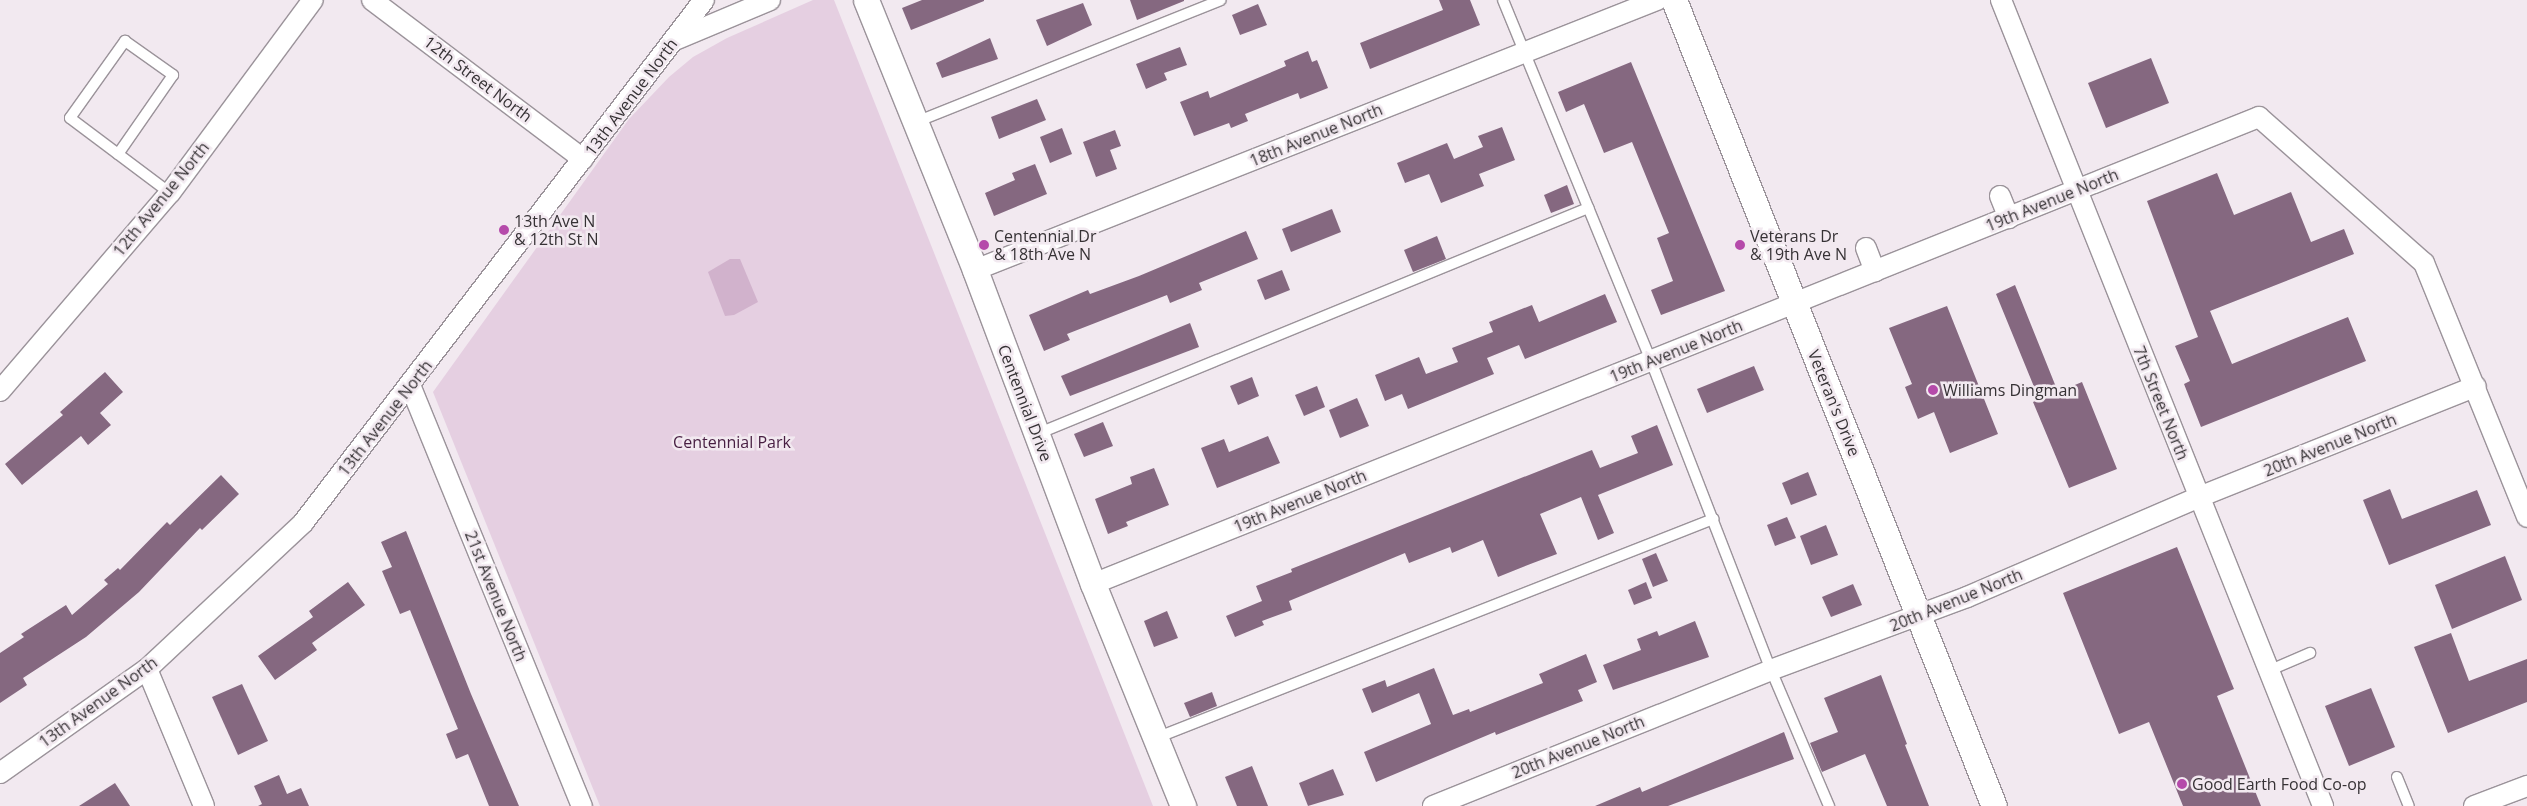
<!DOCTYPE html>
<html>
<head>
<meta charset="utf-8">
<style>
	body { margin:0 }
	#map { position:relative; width:2527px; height:806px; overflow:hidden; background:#f2e9f0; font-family:"Open Sans",sans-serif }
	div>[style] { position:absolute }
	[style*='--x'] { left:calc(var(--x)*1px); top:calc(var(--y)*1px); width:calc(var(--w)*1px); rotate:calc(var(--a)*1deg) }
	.green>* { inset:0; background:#e5cfe1 }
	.water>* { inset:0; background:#d1b2cc }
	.building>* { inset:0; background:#856880 }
	.roads { filter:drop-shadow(1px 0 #9b939a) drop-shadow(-1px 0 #9b939a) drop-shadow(0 1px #9b939a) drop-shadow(0 -1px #9b939a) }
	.service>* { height:10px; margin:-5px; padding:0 5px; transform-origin:5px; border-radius:5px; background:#fff }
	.minor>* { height:20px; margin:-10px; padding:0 10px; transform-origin:10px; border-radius:10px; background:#fff }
	.tertiary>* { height:25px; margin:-12.5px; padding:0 12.5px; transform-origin:12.5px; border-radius:12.5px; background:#fff }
	.dots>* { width:14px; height:14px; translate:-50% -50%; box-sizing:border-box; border:2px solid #f2e9f0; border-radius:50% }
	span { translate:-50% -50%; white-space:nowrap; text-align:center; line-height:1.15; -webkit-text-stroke:5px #f2e9f0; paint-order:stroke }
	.street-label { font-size:16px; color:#363235 }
	.poi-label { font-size:16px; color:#363235 }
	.left { translate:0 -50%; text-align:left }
	.park-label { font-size:16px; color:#471e42 }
</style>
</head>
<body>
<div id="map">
	<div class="green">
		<div style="clip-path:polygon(813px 0,834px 0,1153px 806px,600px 806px,433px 392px,629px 119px,669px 77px,693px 57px,727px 38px)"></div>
	</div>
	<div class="water">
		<div style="clip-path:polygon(730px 259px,740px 259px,758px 302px,734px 315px,725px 316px,708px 272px)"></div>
	</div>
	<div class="building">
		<div style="clip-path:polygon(922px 0,984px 0,984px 1px,911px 30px,902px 8px)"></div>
		<div style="clip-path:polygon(1130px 0,1184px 0,1184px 1px,1137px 20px)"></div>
		<div style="clip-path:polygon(1439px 0,1470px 0,1480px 25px,1370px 69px,1360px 43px,1443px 10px)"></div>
		<div style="clip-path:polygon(1083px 3px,1092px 25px,1047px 46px,1036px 20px)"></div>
		<div style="clip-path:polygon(1258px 4px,1267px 25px,1240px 35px,1232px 15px)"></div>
		<div style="clip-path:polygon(990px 38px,998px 59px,942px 78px,936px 63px)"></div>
		<div style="clip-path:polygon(1180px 47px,1187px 65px,1164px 73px,1167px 80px,1146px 89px,1136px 64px)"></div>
		<div style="clip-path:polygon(1308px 51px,1312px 62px,1317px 60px,1328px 88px,1300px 99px,1298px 93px,1245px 114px,1248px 121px,1231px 128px,1229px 123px,1194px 136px,1180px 102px,1208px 91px,1210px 98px,1286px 66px,1284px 61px)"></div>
		<div style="clip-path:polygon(2151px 58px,2169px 103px,2106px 128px,2088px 83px)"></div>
		<div style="clip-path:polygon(1631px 62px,1725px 291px,1661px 315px,1651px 290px,1673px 281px,1657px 238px,1669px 233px,1632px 142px,1604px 153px,1584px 104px,1566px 112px,1558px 92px)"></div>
		<div style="clip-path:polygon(1037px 99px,1046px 120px,999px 139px,991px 117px)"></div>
		<div style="clip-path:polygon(1502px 127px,1515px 160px,1479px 174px,1484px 186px,1441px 203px,1429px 174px,1405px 183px,1397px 163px,1447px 143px,1454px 159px,1483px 147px,1478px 136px)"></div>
		<div style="clip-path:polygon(1062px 128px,1072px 154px,1050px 163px,1040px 137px)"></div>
		<div style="clip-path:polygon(1115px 130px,1121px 146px,1110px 150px,1117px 169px,1096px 177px,1083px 142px)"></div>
		<div style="clip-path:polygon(1035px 164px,1047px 194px,994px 216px,985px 193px,1015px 180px,1012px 173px)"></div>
		<div style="clip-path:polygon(2217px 173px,2234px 215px,2291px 192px,2311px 242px,2344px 229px,2354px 254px,2210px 311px,2232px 364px,2348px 317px,2366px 361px,2201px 427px,2184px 384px,2190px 381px,2175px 346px,2198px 337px,2147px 201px)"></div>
		<div style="clip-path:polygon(1567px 185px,1574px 204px,1551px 213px,1544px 195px)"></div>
		<div style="clip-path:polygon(1332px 209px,1341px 232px,1291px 252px,1282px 229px)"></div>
		<div style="clip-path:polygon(1246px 231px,1258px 259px,1199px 283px,1202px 290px,1170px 303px,1167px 295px,1067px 334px,1070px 340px,1044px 351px,1029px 315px,1088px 290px,1090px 294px,1139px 276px)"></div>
		<div style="clip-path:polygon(1437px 236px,1446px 259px,1413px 272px,1404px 250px)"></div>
		<div style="clip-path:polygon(1282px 270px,1290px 290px,1265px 300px,1257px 280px)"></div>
		<div style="clip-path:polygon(2015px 285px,2058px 392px,2082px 382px,2117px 469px,2069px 488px,2033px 402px,2039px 399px,1996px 294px)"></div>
		<div style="clip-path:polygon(1605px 294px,1617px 322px,1525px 359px,1519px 345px,1487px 358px,1494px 374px,1408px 409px,1402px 394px,1385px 401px,1375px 375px,1419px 357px,1426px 374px,1458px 362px,1452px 348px,1493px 332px,1489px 322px,1532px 305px,1539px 322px)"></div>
		<div style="clip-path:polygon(1947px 306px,1998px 434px,1950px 453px,1934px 412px,1918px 419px,1905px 387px,1912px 384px,1889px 328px)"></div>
		<div style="clip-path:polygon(1190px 323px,1199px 347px,1070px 396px,1061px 376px)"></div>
		<div style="clip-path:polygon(1754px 366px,1764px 390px,1707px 413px,1697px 389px)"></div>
		<div style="clip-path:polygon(105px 372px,123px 392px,100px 413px,111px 425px,88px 445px,81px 436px,22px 485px,5px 464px,63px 415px,60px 412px)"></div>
		<div style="clip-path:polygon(1252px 377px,1259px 396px,1238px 405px,1230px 386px)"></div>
		<div style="clip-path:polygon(1317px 386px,1325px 407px,1304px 416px,1295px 395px)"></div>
		<div style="clip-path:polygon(1357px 398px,1369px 426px,1340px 438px,1329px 410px)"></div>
		<div style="clip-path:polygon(1103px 422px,1113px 446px,1084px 457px,1074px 434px)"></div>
		<div style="clip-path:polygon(1657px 425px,1673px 465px,1598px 495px,1614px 533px,1598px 540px,1581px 497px,1540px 514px,1557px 554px,1533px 563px,1498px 577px,1483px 540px,1452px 553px,1450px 547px,1409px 563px,1405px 553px,1289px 601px,1292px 610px,1262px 621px,1264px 625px,1235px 637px,1226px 616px,1262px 601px,1256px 586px,1292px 572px,1291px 569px,1592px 450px,1600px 468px,1638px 453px,1631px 436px)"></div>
		<div style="clip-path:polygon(1268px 436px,1280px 463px,1217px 488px,1201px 448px,1224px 439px,1229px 452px)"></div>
		<div style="clip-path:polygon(1154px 468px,1169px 505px,1126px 522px,1128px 526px,1108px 534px,1095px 499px,1132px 484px,1130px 477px)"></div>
		<div style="clip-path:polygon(1808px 472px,1817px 495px,1791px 505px,1782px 483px)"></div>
		<div style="clip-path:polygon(221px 475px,239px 494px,202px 530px,200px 528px,139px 592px,86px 637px,23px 678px,27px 685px,0 703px,0 653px,24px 637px,21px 634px,66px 605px,72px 615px,108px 584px,104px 580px,118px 568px,120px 570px,167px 522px,170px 525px)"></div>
		<div style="clip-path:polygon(2390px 489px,2402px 519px,2477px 490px,2491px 525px,2389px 565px,2363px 500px)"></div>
		<div style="clip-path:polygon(1787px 517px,1796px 538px,1775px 546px,1767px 525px)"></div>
		<div style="clip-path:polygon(1826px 525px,1838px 555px,1811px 565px,1800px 536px)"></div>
		<div style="clip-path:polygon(406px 531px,471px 694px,519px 806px,489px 806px,468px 754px,456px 759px,446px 734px,458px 729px,410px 610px,400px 614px,382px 571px,392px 567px,381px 542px)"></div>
		<div style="clip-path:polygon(2177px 547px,2234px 689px,2217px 696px,2261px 806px,2183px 806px,2149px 722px,2119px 734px,2063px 593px)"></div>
		<div style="clip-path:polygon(1656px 553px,1668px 581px,1653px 587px,1642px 559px)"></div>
		<div style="clip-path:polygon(2505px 556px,2522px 600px,2452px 629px,2435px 585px)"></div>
		<div style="clip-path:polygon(348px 582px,365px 605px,312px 643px,317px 650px,275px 680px,258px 656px,313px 617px,309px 611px)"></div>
		<div style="clip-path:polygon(1646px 582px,1652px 598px,1634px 605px,1628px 590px)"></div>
		<div style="clip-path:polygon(1853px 584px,1862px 605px,1831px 617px,1822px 597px)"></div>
		<div style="clip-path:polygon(1167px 611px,1178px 638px,1154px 647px,1144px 621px)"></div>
		<div style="clip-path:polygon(1695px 621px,1709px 657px,1613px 690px,1603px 665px,1641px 650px,1637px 639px,1657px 631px,1659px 636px)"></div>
		<div style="clip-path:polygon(2451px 633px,2469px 681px,2527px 659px,2527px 702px,2448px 733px,2414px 647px)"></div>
		<div style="clip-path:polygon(1586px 654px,1597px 682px,1578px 690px,1583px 701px,1496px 735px,1495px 732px,1376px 782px,1364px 752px,1431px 724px,1419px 693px,1372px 713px,1362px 689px,1385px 680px,1387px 687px,1434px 668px,1453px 715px,1469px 709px,1470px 712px,1543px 683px,1539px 674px)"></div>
		<div style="clip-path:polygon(1881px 675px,1907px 744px,1905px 745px,1929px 806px,1887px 806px,1865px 754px,1822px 772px,1810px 743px,1838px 732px,1824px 698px)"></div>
		<div style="clip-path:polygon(242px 684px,268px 741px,238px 755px,212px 697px)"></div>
		<div style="clip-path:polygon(2371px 688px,2395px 747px,2349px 766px,2325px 706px)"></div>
		<div style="clip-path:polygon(1212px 692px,1217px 706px,1190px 717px,1184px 703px)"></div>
		<div style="clip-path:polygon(1784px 732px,1794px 759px,1668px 806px,1595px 806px,1640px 787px,1642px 792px)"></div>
		<div style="clip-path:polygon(1252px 766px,1268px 806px,1237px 806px,1225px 777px)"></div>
		<div style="clip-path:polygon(1333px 769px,1344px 795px,1308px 806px,1299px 783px)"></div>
		<div style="clip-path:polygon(279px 775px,287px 794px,301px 788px,309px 806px,258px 806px,262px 804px,254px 786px)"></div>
		<div style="clip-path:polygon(115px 783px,130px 806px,79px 806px)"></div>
	</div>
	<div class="roads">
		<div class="service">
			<div style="--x:1503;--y:0;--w:390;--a:67.7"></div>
			<div style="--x:1651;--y:361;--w:331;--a:68.8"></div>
			<div style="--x:1771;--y:670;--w:148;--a:66.9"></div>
			<div style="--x:916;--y:122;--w:328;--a:-21.8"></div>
			<div style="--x:118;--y:154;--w:60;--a:-143.1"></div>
			<div style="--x:70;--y:118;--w:95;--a:-54.5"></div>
			<div style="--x:125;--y:41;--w:59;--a:35.3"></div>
			<div style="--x:173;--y:75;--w:96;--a:124.8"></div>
			<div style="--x:118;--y:154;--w:65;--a:36.9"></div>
			<div style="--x:1037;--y:434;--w:596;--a:-22.3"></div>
			<div style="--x:2268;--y:671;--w:46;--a:-23.2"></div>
			<div style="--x:1156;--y:738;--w:599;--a:-21.46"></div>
			<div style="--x:2397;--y:777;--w:31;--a:68"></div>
		</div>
		<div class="minor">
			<div style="--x:372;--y:0;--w:264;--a:37"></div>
			<div style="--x:2001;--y:0;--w:868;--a:68.22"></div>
			<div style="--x:675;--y:40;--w:103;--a:-22.8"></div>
			<div style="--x:2000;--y:196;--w:24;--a:68"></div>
			<div style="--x:1866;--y:248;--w:25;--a:69"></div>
			<div style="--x:975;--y:270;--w:734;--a:-21.6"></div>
			<div style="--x:410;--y:385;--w:455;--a:67.8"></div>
			<div style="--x:0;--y:391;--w:261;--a:-49.4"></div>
			<div style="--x:170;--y:193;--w:240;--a:-53.5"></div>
			<div style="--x:1093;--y:584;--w:1256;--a:-21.83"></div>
			<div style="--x:2259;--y:117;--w:220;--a:41.5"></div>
			<div style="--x:2424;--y:263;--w:274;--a:67.9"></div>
			<div style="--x:147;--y:669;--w:148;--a:67.4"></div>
			<div style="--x:0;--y:773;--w:180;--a:-35.3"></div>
			<div style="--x:147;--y:669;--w:214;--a:-43.1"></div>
			<div style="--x:303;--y:523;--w:659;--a:-52.52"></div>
			<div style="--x:1433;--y:806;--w:364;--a:-21.9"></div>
			<div style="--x:1771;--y:670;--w:209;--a:-20.4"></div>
			<div style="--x:1967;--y:597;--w:253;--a:-23.3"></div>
			<div style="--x:2199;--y:497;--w:298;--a:-21.8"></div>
			<div style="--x:2474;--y:806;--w:57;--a:-20.7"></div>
		</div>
		<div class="tertiary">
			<div style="--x:866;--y:0;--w:291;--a:68"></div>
			<div style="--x:975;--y:270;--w:335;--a:69.4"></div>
			<div style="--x:1093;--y:584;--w:240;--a:67.9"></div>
			<div style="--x:1674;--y:0;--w:867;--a:68.35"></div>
		</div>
	</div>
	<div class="dots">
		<div style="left:504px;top:230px;background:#b54aaa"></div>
		<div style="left:984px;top:245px;background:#b54aaa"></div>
		<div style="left:1740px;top:245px;background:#b54aaa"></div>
		<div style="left:1933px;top:390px;background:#b54aaa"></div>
		<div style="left:2182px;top:784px;background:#b54aaa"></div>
	</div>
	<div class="street-label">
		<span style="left:478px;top:79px;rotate:37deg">12th Street North</span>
		<span style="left:631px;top:97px;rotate:-53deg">13th Avenue North</span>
		<span style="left:1316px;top:135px;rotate:-22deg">18th Avenue North</span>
		<span style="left:161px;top:199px;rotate:-51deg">12th Avenue North</span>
		<span style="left:2052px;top:200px;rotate:-22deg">19th Avenue North</span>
		<span style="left:1676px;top:351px;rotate:-22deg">19th Avenue North</span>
		<span style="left:1025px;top:403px;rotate:69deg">Centennial Drive</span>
		<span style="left:1834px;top:403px;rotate:68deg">Veteran's Drive</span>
		<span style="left:2161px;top:403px;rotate:68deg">7th Street North</span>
		<span style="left:385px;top:418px;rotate:-52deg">13th Avenue North</span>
		<span style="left:2330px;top:445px;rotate:-22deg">20th Avenue North</span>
		<span style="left:1300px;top:501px;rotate:-22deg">19th Avenue North</span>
		<span style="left:496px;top:596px;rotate:68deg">21st Avenue North</span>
		<span style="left:1956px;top:600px;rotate:-22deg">20th Avenue North</span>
		<span style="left:98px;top:702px;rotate:-36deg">13th Avenue North</span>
		<span style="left:1578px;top:747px;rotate:-22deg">20th Avenue North</span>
	</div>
	<div class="poi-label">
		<span class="left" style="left:514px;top:230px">13th Ave N<br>&amp; 12th St N</span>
		<span class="left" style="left:994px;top:245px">Centennial Dr<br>&amp; 18th Ave N</span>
		<span class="left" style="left:1750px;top:245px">Veterans Dr<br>&amp; 19th Ave N</span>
		<span class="left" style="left:1943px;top:390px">Williams Dingman</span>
		<span class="left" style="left:2192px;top:784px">Good Earth Food Co-op</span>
	</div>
	<div class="park-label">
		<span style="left:732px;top:442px">Centennial Park</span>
	</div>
</div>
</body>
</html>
